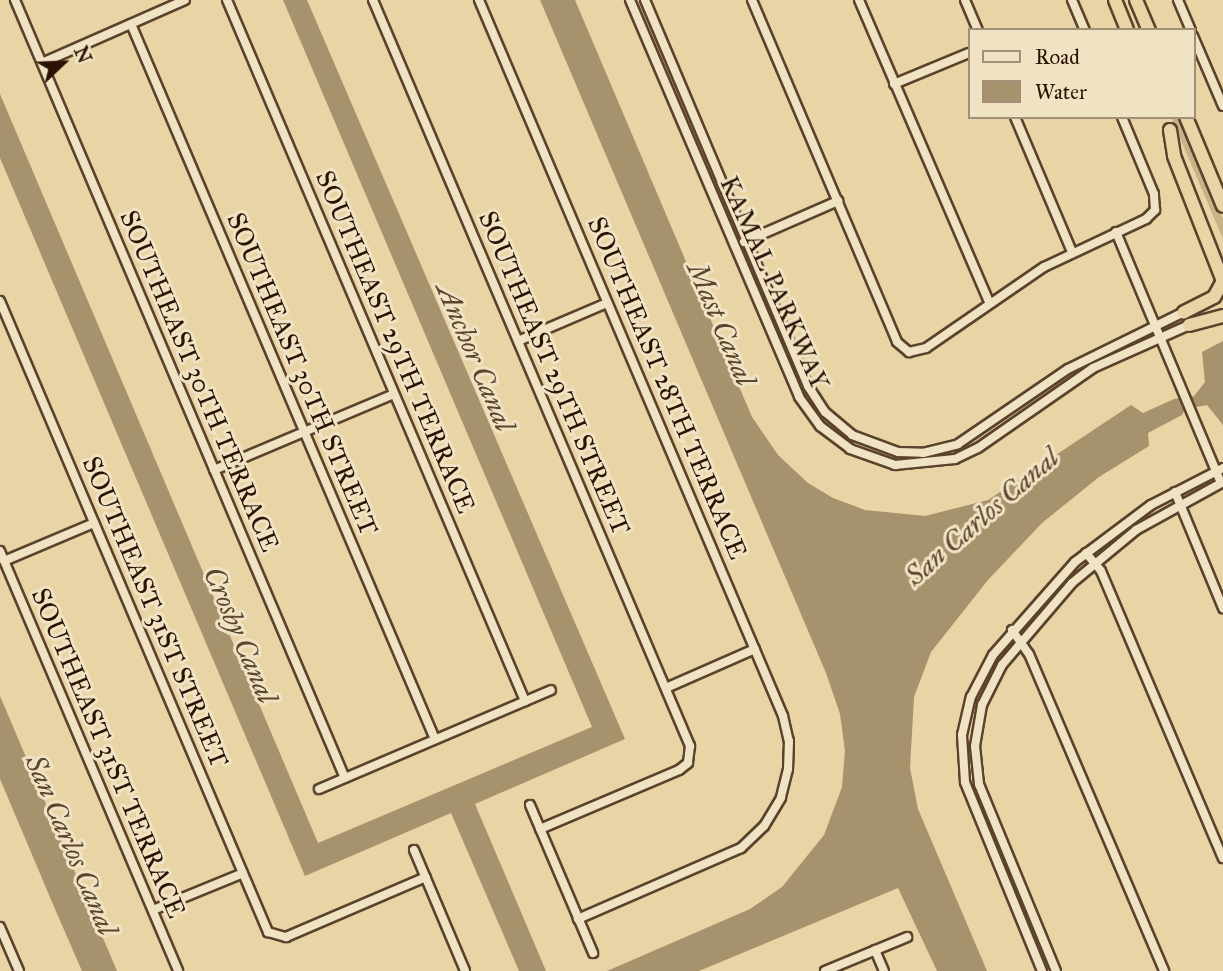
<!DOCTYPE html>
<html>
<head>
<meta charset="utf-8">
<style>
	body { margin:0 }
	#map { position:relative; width:1223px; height:971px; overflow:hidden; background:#e8d4a4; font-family:"IM FELL Great Primer",serif }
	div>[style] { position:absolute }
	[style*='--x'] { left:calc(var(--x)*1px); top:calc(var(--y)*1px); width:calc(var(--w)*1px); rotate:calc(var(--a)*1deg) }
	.green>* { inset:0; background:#c8b389 }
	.water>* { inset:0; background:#a7926e }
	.roads { filter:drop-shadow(2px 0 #5a422c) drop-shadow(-2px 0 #5a422c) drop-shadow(0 2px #5a422c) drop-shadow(0 -2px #5a422c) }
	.minor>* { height:8px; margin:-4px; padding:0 4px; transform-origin:4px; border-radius:4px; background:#f0e3c4 }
	.highway>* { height:12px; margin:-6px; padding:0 6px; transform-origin:6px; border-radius:6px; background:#e8d4a4 }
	span { translate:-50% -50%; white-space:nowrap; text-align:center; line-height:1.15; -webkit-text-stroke:6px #f0e3c4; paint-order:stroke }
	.street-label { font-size:26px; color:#2a1204 }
	.water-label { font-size:28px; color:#5c452e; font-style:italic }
	.legend { position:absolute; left:968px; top:28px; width:228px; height:91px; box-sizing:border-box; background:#f0e3c4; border:2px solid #a18f77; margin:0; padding:9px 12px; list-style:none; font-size:21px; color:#2a1204 }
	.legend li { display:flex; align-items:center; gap:14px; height:35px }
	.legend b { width:35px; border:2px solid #a18f77 }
	.north { position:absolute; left:28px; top:28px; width:70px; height:70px; -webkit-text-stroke:5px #f0e3c4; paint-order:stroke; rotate:67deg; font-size:19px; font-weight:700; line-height:28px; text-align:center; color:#2a1204 }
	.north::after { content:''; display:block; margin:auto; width:24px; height:32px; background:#2a1204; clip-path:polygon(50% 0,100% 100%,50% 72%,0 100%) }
</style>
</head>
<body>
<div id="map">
	<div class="green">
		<div style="clip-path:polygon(1171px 117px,1180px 117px,1223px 219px,1223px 239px)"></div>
	</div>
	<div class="water">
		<div style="clip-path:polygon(283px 0,307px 0,625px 739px,475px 804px,546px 971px,519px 971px,451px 813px,305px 876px,0 158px,0 94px,318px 843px,592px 727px)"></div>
		<div style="clip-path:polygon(540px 0,575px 0,752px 417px,778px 455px,808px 483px,833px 498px,865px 510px,925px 516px,988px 500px,1131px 405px,1143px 413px,1174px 399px,1194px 396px,1205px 382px,1202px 352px,1223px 341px,1223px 425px,1207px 405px,1185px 409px,1182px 415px,1148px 433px,1149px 446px,1099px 477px,1042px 523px,988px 580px,931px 652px,914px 697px,910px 768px,918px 809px,987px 971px,937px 971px,898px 888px,699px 971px,607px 971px,750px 909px,782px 887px,824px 835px,842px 787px,845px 751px,840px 714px,826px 673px)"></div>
		<div style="clip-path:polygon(0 696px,117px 971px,82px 971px,55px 909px,0 779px)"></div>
	</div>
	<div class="roads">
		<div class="minor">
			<div style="--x:15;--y:0;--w:845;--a:67.02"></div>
			<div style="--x:227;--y:0;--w:762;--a:66.97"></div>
			<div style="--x:373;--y:0;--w:811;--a:66.98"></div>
			<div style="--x:690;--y:746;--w:17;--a:97"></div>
			<div style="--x:688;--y:763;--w:11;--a:142"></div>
			<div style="--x:679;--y:770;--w:151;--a:157"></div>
			<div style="--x:479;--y:0;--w:778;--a:66.99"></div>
			<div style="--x:783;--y:716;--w:26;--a:77"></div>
			<div style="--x:789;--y:741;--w:28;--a:92"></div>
			<div style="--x:788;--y:769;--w:30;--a:104"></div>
			<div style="--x:781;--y:798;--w:33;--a:121"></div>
			<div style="--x:764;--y:826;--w:32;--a:136"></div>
			<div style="--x:741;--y:848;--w:178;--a:156.5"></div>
			<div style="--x:630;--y:0;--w:431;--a:66.9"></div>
			<div style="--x:799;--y:397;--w:36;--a:54"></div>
			<div style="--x:820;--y:426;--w:38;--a:37"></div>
			<div style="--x:850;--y:449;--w:48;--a:19.6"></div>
			<div style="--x:895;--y:465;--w:60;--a:-5.7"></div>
			<div style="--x:955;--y:459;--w:25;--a:-26"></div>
			<div style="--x:978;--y:448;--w:140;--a:-34.8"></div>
			<div style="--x:1093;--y:368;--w:105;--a:-24.1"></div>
			<div style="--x:645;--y:0;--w:419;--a:67.1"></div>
			<div style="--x:808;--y:386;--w:31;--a:57"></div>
			<div style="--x:825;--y:412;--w:35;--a:40"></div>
			<div style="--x:852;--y:435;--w:49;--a:20.3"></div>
			<div style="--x:898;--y:452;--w:25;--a:2"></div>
			<div style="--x:923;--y:453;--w:36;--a:-14"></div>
			<div style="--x:958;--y:444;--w:133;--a:-34.3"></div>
			<div style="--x:1068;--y:369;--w:129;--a:-26.2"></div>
			<div style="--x:752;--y:0;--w:371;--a:67"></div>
			<div style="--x:897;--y:342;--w:16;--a:40"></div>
			<div style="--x:909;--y:352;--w:17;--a:-13"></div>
			<div style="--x:926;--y:348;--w:143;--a:-34.5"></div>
			<div style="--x:1044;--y:267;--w:113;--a:-25.2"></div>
			<div style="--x:1146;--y:219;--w:13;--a:-45"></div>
			<div style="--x:1155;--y:210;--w:16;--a:-94"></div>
			<div style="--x:1154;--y:194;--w:83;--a:-112.6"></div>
			<div style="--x:859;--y:0;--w:329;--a:66.7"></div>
			<div style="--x:965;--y:0;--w:33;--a:67"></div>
			<div style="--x:1072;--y:0;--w:33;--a:67"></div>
			<div style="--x:1178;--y:0;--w:33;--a:67"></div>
			<div style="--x:131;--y:24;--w:777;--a:66.97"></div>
			<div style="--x:1193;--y:36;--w:76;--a:66.8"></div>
			<div style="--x:42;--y:63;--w:156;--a:-23.8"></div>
			<div style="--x:894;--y:84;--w:81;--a:-22.5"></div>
			<div style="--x:1015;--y:117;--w:147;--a:67.1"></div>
			<div style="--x:1116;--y:232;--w:272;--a:67.3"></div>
			<div style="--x:744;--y:242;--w:103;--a:-23.6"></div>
			<div style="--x:0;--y:301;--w:686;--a:66.99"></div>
			<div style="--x:268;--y:932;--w:19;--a:16"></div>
			<div style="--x:286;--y:937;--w:152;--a:-23.2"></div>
			<div style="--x:518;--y:341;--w:97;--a:-23.1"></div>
			<div style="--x:214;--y:470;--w:195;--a:-22.9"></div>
			<div style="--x:1175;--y:492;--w:126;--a:67.5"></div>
			<div style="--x:0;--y:551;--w:456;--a:67"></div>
			<div style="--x:1086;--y:553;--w:23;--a:50"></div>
			<div style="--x:1101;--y:571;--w:312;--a:67"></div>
			<div style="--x:4;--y:561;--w:98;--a:-22.9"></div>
			<div style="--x:1012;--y:630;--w:29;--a:55"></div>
			<div style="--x:1029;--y:654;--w:345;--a:66.9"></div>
			<div style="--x:666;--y:688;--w:97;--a:-23.7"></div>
			<div style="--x:319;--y:789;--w:252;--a:-23.1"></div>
			<div style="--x:530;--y:805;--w:161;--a:66.9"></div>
			<div style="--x:414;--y:850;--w:131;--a:67.1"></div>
			<div style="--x:153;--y:910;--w:97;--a:-22.3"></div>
			<div style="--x:0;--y:927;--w:48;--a:66.6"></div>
			<div style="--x:875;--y:950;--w:23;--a:67"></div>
			<div style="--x:825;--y:971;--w:89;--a:-22.5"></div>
			<div style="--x:1042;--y:971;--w:204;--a:-112.2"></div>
			<div style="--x:965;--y:782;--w:47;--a:-93.7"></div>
			<div style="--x:962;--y:735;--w:39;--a:-77"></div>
			<div style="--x:971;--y:697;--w:47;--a:-62.4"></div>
			<div style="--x:993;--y:655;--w:124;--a:-48.6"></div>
			<div style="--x:1075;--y:562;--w:95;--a:-36.9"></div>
			<div style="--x:1151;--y:505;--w:81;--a:-27.2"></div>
			<div style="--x:1056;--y:971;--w:202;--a:-112.4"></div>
			<div style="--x:979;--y:784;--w:38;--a:-96"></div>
			<div style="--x:975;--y:746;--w:42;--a:-80.3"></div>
			<div style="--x:982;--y:705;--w:45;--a:-63.4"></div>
			<div style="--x:1002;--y:665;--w:108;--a:-49.5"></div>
			<div style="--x:1072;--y:583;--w:83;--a:-39.6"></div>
			<div style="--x:1136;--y:530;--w:99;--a:-28.9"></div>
		</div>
		<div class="highway">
			<div style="--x:1115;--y:0;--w:32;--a:68"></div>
			<div style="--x:1136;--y:0;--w:33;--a:67"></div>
			<div style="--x:1186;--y:117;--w:96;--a:67.4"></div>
			<div style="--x:1170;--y:130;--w:26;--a:81"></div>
			<div style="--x:1174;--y:156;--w:134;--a:68.6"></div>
			<div style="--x:1223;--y:281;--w:18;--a:119"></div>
			<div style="--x:1214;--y:297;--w:34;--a:153"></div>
			<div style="--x:1189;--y:325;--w:35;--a:-15"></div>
		</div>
	</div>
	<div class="street-label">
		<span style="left:774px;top:283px;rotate:66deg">KAMAL PARKWAY</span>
		<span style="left:395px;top:342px;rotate:67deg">SOUTHEAST 29TH TERRACE</span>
		<span style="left:554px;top:373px;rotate:67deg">SOUTHEAST 29TH STREET</span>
		<span style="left:302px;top:374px;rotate:67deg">SOUTHEAST 30TH STREET</span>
		<span style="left:199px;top:381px;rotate:67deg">SOUTHEAST 30TH TERRACE</span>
		<span style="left:667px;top:388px;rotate:67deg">SOUTHEAST 28TH TERRACE</span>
		<span style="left:155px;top:612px;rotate:67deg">SOUTHEAST 31ST STREET</span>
		<span style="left:108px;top:753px;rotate:67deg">SOUTHEAST 31ST TERRACE</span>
	</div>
	<div class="water-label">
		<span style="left:721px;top:324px;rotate:67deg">Mast Canal</span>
		<span style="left:475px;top:357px;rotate:67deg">Anchor Canal</span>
		<span style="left:982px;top:517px;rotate:-41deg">San Carlos Canal</span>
		<span style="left:240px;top:635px;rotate:67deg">Crosby Canal</span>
		<span style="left:71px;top:845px;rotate:67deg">San Carlos Canal</span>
	</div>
	<ul class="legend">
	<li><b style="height:9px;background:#f0e3c4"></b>Road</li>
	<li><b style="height:19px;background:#a7926e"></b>Water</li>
	</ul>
	<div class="north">N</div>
</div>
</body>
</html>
